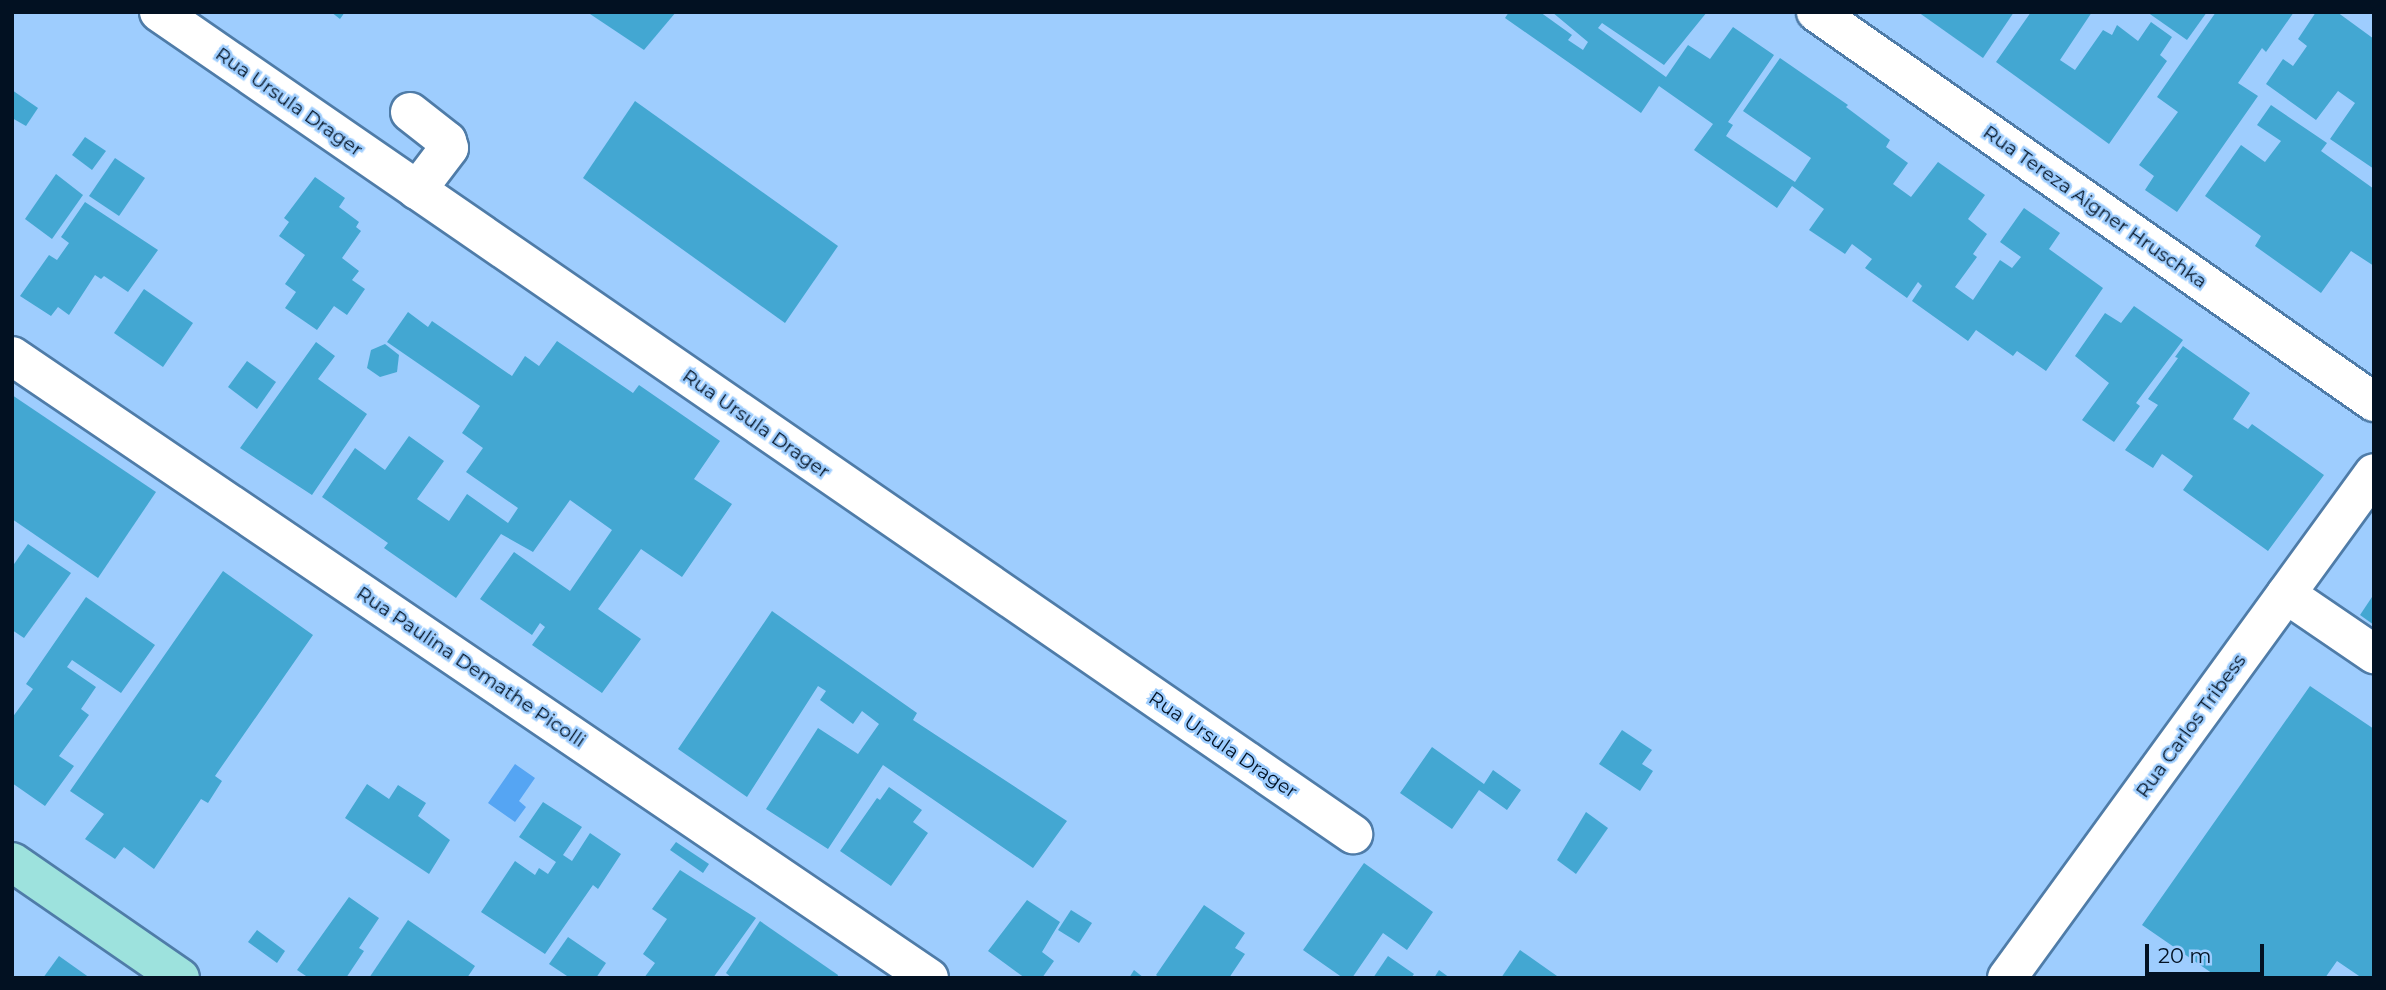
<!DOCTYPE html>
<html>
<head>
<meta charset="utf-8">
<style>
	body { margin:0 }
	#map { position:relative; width:2386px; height:990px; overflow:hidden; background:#9ecdfe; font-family:Montserrat,sans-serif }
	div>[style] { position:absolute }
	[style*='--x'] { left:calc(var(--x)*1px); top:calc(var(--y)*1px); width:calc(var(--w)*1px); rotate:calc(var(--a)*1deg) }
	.water>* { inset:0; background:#55a5f3 }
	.building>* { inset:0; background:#43a7d2 }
	.roads { filter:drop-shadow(2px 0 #4f7ca8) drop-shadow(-2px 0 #4f7ca8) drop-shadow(0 2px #4f7ca8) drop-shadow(0 -2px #4f7ca8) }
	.minor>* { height:38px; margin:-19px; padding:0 19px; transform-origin:19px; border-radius:19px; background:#fff }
	.major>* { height:38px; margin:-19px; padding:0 19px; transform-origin:19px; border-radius:19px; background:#9de2dd }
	span { translate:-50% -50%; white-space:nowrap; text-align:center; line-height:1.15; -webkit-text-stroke:5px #9ecdfe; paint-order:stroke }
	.street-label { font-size:19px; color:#021122 }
	.frame { position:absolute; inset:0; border:14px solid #021122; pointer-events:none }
	.scale { position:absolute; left:2145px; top:944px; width:119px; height:32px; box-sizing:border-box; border:4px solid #021122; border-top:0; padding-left:9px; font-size:21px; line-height:24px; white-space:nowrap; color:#021122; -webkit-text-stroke:5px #9ecdfe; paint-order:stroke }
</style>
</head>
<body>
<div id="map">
	<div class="water">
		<div style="clip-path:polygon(515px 764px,535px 778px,519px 801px,526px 807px,515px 822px,488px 803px)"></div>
	</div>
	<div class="building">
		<div style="clip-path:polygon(331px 12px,345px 12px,340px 19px)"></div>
		<div style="clip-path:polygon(587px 12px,676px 12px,644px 50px)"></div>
		<div style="clip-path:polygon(1509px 12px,1540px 12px,1572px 35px,1568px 40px,1583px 50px,1588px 42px,1552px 12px,1707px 12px,1664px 65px,1602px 23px,1598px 28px,1666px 77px,1688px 45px,1710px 59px,1733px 27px,1774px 55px,1728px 122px,1733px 125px,1726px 136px,1795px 182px,1811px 158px,1743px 111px,1780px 58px,1848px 105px,1846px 107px,1890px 140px,1886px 147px,1908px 163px,1893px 184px,1911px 197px,1938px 162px,1985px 195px,1968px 219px,1987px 234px,1973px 254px,1977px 257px,1955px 287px,1973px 300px,2000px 260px,2012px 268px,2021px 257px,2000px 242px,2024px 208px,2060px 233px,2049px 249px,2103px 288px,2046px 371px,2017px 351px,2013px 356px,1976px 330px,1968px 341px,1912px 301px,1922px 286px,1918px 282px,1907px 298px,1865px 268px,1872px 259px,1852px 244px,1845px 254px,1809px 230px,1824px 209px,1792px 186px,1777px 208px,1694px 150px,1713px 124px,1659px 86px,1641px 113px,1505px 18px)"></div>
		<div style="clip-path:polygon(1918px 12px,2014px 12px,1983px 58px)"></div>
		<div style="clip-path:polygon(2031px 12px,2092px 12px,2060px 60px,2075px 70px,2103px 30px,2112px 35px,2117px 25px,2138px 41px,2151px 22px,2172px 37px,2160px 55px,2167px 61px,2109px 144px,1996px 62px)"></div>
		<div style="clip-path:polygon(2147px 12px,2207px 12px,2187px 40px)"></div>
		<div style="clip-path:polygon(2216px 12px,2294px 12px,2266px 52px,2262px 48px,2238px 83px,2258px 96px,2177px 212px,2145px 190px,2154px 176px,2139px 165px,2178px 112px,2157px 97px)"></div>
		<div style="clip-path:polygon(2316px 12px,2337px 12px,2374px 39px,2374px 169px,2330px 139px,2355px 103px,2338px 91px,2316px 120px,2266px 84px,2283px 59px,2293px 66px,2307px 46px,2298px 39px)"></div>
		<div style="clip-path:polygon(12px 90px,38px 108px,26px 126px,12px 118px)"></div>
		<div style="clip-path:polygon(635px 101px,838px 246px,785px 323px,583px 178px)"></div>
		<div style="clip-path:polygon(2271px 105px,2327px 143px,2321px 151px,2374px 189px,2374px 266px,2351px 251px,2321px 293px,2255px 246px,2261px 236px,2205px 196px,2241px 145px,2265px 162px,2281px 141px,2257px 125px)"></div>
		<div style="clip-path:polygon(85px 137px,106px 151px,92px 170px,72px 155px)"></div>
		<div style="clip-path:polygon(115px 158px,145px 178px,119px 216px,89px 196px)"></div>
		<div style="clip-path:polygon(56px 174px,83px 195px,52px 239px,25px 219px)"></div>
		<div style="clip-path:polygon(315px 177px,345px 198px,339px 207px,359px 222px,356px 227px,361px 231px,342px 258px,359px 271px,352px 280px,365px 289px,347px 315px,334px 306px,317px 330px,285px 308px,296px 292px,285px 284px,305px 255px,279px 236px,289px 222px,284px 218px)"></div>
		<div style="clip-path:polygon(85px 202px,158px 250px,128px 292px,104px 276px,101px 279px,95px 275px,69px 315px,58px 307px,51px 316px,20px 296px,49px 255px,57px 260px,69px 243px,61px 237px)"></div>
		<div style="clip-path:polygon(144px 289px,193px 323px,163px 367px,114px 333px)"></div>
		<div style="clip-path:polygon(2134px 306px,2183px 340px,2136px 403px,2140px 406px,2114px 442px,2082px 420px,2109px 383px,2075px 356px,2105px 313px,2121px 323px)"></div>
		<div style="clip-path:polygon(408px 312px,428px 327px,432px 321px,512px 376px,525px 356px,539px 366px,557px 341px,633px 393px,639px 385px,720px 441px,694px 479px,732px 504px,682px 577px,641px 549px,598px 609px,641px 639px,602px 693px,532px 645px,545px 627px,540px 623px,532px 635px,480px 599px,514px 552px,570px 591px,612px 530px,570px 500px,533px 552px,501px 534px,456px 598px,384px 548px,388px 543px,322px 497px,355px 448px,385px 470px,409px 436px,444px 461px,417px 499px,449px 521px,467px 494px,508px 523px,518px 508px,466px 472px,483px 448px,462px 433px,480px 406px,387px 342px)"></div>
		<div style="clip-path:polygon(316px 342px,335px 356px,318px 379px,367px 414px,312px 495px,240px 448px)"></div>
		<div style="clip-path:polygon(385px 344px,399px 355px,397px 372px,380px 377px,367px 368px,371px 350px)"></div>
		<div style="clip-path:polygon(2183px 346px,2250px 393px,2233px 419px,2248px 429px,2252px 424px,2324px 475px,2268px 551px,2183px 490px,2193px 476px,2162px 454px,2153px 468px,2125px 450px,2158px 405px,2148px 399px,2178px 358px,2175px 357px)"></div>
		<div style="clip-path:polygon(247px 361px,276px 382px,257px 409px,228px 387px)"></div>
		<div style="clip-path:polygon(12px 395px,156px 492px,98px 578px,12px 519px)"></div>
		<div style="clip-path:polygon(28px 544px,71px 573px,24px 638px,12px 630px,12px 567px)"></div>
		<div style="clip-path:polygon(223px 571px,313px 635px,215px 776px,222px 781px,208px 803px,201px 799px,154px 869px,124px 847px,115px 859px,85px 839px,104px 814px,70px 791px)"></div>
		<div style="clip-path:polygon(2374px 594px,2374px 625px,2360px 615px)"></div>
		<div style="clip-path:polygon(86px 597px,155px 645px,121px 693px,72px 660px,67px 667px,96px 687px,81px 709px,89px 715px,59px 756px,74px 766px,45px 806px,12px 783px,12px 718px,33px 689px,26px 684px)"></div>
		<div style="clip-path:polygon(772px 611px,917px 713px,913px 720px,1067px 821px,1033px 868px,883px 765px,828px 849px,766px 809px,818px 728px,858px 754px,879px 724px,862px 711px,853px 724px,820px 700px,826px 691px,818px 686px,747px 797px,678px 749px)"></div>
		<div style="clip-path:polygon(2310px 686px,2374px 729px,2374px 978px,2362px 978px,2337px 961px,2325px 978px,2219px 978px,2142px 925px)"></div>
		<div style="clip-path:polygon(1622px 730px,1652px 750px,1642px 764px,1653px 771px,1640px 791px,1599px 764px)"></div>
		<div style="clip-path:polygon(1432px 747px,1484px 784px,1493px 770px,1521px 790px,1507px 810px,1479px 790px,1452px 829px,1400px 793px)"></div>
		<div style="clip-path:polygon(367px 784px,389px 799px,398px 785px,426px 803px,418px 816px,450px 840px,429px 874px,345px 818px)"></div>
		<div style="clip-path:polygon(889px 787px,922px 810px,913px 822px,928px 833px,891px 886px,840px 851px,877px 798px,880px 800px)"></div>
		<div style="clip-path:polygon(543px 802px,582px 827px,563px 855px,572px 861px,590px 833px,621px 854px,598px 889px,593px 885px,545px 954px,481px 912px,515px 861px,535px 875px,539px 868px,548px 874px,556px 862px,519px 837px)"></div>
		<div style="clip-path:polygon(1586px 812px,1608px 828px,1576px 874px,1557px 860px)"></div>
		<div style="clip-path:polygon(676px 842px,709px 864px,703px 873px,670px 850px)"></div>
		<div style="clip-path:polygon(1364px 863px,1433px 912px,1407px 950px,1383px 933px,1352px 978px,1343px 978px,1303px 950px)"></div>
		<div style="clip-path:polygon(680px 870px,756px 918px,713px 978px,644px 978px,655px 963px,643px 954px,667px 919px,652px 909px)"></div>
		<div style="clip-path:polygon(349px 897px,379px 918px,359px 948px,364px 951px,346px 978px,309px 978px,297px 970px)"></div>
		<div style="clip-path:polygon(1027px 900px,1060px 922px,1042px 952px,1054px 961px,1042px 978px,1025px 978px,988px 951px)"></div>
		<div style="clip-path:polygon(1204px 905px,1245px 933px,1235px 948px,1245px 954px,1229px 978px,1160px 978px,1156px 975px)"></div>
		<div style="clip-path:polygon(1071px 910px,1092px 923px,1079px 943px,1058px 930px)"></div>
		<div style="clip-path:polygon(408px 920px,475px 966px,467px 978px,369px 978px)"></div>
		<div style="clip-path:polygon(760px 921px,838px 975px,837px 978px,732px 978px,726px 973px)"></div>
		<div style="clip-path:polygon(257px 930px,285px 951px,277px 963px,248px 942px)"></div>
		<div style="clip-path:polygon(568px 937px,606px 963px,596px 978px,570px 978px,549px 964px)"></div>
		<div style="clip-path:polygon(1520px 950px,1557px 976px,1556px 978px,1501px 978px)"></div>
		<div style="clip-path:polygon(59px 956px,90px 978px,43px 978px)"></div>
		<div style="clip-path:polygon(1388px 956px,1414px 974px,1411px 978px,1373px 978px)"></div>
		<div style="clip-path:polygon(1134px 970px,1144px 978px,1129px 978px)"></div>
		<div style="clip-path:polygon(1439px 970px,1450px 978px,1434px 978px)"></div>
	</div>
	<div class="roads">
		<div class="minor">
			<div style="--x:159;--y:12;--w:1450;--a:34.55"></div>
			<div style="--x:1816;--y:12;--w:681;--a:34.95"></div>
			<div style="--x:410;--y:112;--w:47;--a:38.1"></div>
			<div style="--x:447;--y:141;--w:7;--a:74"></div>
			<div style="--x:449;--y:148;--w:53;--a:127.3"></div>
			<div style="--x:12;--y:356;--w:1108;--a:34.15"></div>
			<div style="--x:2286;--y:594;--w:107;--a:34.3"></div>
			<div style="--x:2007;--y:978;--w:624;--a:-53.99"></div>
		</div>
		<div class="major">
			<div style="--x:12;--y:862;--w:204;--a:34.6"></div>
		</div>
	</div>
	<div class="street-label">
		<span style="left:289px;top:102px;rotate:35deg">Rua Ursula Drager</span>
		<span style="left:2095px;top:207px;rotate:35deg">Rua Tereza Aigner Hruschka</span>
		<span style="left:756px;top:424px;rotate:35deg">Rua Ursula Drager</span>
		<span style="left:471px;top:667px;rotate:34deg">Rua Paulina Demathe Picolli</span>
		<span style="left:2191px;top:726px;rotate:-54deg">Rua Carlos Tribess</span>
		<span style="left:1223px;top:745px;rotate:34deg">Rua Ursula Drager</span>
	</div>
	<div class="frame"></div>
	<div class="scale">20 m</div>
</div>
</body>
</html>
